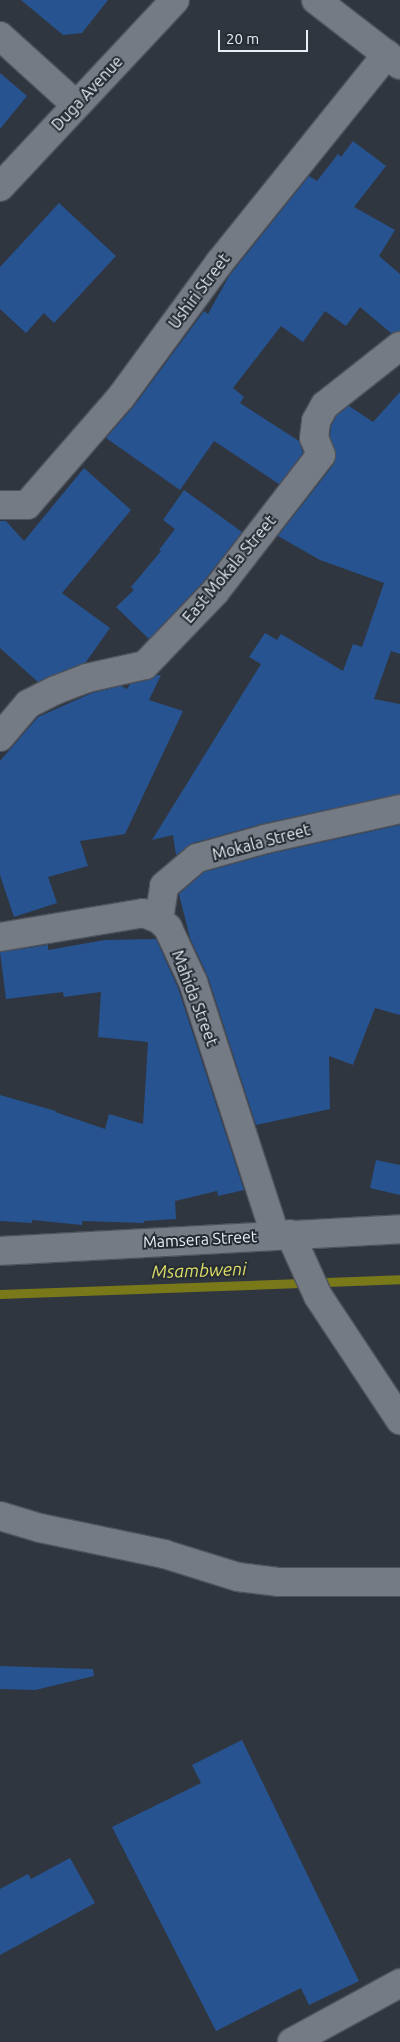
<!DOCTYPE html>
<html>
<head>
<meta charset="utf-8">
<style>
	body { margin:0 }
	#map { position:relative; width:400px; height:2042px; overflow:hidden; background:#30363f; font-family:Ubuntu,sans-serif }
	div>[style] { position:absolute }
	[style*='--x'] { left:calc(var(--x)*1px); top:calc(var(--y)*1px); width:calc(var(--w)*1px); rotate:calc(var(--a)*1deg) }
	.stream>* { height:9px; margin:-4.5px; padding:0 4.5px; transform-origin:4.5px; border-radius:4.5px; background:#79791a }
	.building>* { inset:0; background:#275390 }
	.roads { filter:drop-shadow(1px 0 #4f535b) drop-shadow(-1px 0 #4f535b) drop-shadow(0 1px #4f535b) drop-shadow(0 -1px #4f535b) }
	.minor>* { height:28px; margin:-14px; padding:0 14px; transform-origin:14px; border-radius:14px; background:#747b85 }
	span { translate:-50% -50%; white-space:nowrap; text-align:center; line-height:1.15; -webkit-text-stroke:4px #262c34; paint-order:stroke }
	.street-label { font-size:16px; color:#eaeef4 }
	.water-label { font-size:18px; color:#ddde67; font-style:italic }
	.scale { position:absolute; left:218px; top:30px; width:90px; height:22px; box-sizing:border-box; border:2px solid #eaeef4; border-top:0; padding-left:6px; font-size:15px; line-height:18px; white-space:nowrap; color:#eaeef4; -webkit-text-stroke:4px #262c34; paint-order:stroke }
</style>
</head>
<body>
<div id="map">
	<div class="stream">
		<div style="--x:0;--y:1294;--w:400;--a:-2.1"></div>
	</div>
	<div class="building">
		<div style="clip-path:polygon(21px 0,108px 0,82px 33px,63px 35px)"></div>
		<div style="clip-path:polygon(0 73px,27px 96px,0 129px)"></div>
		<div style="clip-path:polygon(353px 141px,386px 166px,354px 207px,395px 230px,379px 256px,400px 274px,400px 331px,391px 333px,360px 307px,346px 326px,325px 311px,303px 342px,281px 326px,233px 388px,244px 397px,240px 403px,299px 441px,303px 453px,279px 484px,214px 441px,180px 490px,106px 438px,134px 406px,204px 311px,208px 314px,229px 276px,309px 176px,317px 181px,338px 154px,341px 157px)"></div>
		<div style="clip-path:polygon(59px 203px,116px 256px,54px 323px,44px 313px,26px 333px,0 309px,0 267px)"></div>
		<div style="clip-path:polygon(400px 392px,400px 654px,391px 651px,374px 699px,400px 704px,400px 794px,261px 824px,193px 843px,176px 855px,173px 835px,152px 840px,261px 664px,249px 657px,265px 633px,277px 640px,281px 634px,343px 671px,353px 644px,362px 647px,384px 583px,320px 560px,278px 536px,334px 464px,336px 457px,330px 436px,331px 426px,337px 415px,349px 406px,373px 422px)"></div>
		<div style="clip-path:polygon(84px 468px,131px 510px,62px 593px,110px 628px,86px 662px,38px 682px,0 648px,0 521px,6px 521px,24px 541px)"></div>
		<div style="clip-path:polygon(184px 490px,242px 532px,203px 582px,149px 639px,116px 607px,134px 590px,131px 587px,161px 551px,159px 550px,175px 529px,163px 520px)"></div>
		<div style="clip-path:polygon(157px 675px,161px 675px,149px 700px,183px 711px,125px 834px,80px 841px,88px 866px,48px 877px,57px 903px,14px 917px,0 875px,0 761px,38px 717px,92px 693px,121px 686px,127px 689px,130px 684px,148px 680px)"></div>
		<div style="clip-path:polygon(400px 825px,400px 1015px,375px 1008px,353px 1065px,329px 1056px,330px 1109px,256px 1125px,208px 977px,190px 938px,179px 894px,204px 872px,269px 854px)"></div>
		<div style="clip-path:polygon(156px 939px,178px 988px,244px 1190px,218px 1196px,217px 1191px,175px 1201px,176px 1219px,144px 1221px,144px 1223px,82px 1221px,82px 1225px,32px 1220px,32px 1223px,0 1221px,0 1095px,56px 1111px,55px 1112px,105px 1129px,109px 1114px,143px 1124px,148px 1042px,98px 1037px,101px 992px,64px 997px,63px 992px,6px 999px,0 952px,48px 945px,48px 950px,105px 940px)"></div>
		<div style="clip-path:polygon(376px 1160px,400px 1165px,400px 1195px,370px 1188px)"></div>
		<div style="clip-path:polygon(0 1666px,93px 1669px,94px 1676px,35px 1690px,0 1689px)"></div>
		<div style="clip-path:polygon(242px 1740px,359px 1981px,309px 2005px,301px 1988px,216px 2031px,112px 1827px,201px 1783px,192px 1765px)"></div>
		<div style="clip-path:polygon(70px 1858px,95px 1903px,0 1955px,0 1889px,28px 1874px,31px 1879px)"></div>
	</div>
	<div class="roads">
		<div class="minor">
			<div style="--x:316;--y:0;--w:106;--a:37.7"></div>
			<div style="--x:0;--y:36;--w:103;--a:42.2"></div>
			<div style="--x:0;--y:187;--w:256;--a:-46.9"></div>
			<div style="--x:0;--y:505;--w:27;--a:0"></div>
			<div style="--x:27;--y:505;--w:143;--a:-49"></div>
			<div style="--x:121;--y:397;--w:166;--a:-53.8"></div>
			<div style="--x:219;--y:263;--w:268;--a:-51.2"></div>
			<div style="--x:0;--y:737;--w:43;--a:-49.7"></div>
			<div style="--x:28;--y:704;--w:31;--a:-27"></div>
			<div style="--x:56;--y:690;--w:33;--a:-21"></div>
			<div style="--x:87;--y:678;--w:59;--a:-12.6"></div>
			<div style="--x:145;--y:665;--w:101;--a:-46.2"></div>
			<div style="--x:215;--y:592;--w:173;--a:-52.3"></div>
			<div style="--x:321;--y:455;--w:18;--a:-112"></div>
			<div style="--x:314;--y:438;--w:17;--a:-83"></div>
			<div style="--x:316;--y:421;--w:18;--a:-61"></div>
			<div style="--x:325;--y:405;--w:95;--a:-38.2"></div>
			<div style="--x:159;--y:919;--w:33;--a:-81"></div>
			<div style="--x:164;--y:886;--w:43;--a:-40.3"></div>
			<div style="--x:197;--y:858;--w:71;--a:-15.6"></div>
			<div style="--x:265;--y:839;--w:138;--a:-12.5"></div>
			<div style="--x:0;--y:937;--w:145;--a:-9.5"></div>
			<div style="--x:143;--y:913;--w:17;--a:21"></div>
			<div style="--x:159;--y:919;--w:13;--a:45"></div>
			<div style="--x:168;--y:928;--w:60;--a:65.2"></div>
			<div style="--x:193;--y:982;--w:266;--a:72"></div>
			<div style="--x:290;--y:1234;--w:68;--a:65.7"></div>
			<div style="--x:318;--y:1296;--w:149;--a:56.5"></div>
			<div style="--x:0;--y:1251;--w:401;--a:-3.1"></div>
			<div style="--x:0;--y:1516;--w:42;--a:16.7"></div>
			<div style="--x:40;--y:1528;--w:127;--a:11.8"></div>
			<div style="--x:164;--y:1554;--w:77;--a:17.3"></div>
			<div style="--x:238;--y:1577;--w:40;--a:7.1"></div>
			<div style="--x:278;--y:1582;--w:122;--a:0"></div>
			<div style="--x:292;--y:2042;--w:123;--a:-28.6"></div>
		</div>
	</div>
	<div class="street-label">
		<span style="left:87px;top:93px;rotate:-47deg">Duga Avenue</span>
		<span style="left:199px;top:291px;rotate:-53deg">Ushiri Street</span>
		<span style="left:229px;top:569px;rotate:-50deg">East Mokala Street</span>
		<span style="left:261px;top:842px;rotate:-15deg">Mokala Street</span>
		<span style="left:195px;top:998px;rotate:69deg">Mahida Street</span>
		<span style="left:200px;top:1239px;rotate:-3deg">Mamsera Street</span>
	</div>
	<div class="water-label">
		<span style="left:199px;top:1270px;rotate:-2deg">Msambweni</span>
	</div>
	<div class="scale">20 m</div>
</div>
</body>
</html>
